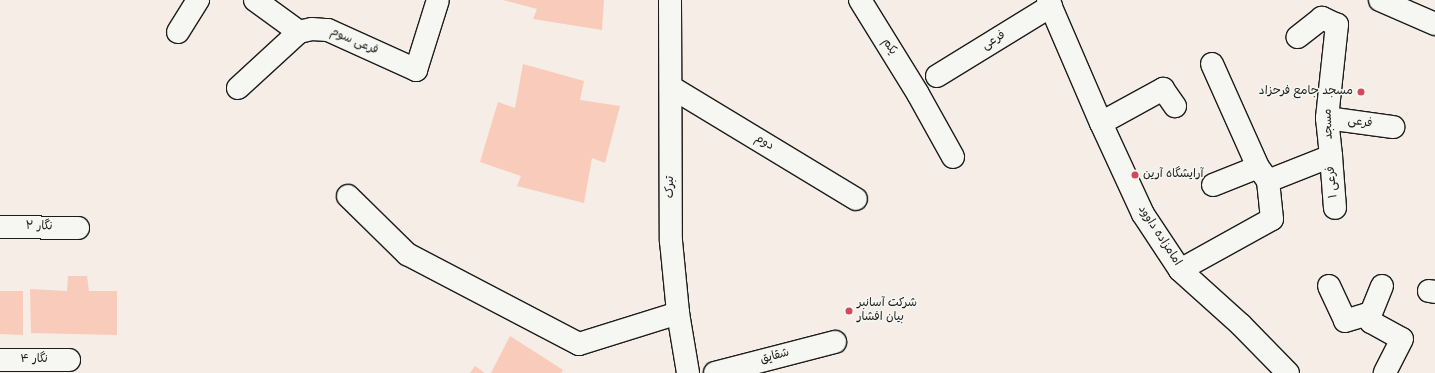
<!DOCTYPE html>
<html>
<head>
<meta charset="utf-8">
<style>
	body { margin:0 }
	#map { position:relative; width:1435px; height:373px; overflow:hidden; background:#f6ede7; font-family:Mynerve,"Playpen Sans Arabic",sans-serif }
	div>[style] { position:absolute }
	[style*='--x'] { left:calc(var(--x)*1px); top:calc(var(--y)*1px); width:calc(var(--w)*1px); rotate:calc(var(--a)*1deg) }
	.building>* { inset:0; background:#f8cbba }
	.roads { filter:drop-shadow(1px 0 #1c1c1c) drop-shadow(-1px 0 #1c1c1c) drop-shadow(0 1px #1c1c1c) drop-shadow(0 -1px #1c1c1c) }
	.street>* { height:22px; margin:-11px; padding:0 11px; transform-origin:11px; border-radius:11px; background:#f6f6f2 }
	.secondary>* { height:22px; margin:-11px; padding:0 11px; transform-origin:11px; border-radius:11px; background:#f6f6f2 }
	.dots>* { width:11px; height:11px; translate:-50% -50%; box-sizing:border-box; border:2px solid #f6f6f2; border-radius:50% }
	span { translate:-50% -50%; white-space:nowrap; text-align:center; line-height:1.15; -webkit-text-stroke:3px #f6f6f2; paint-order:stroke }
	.street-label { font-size:12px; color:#1c1c1c }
	.poi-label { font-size:12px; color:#1c1c1c }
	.right { translate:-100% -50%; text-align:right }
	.left { translate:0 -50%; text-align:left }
</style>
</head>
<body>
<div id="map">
	<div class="building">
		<div style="clip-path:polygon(503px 0,604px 0,602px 30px,533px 19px,537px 9px)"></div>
		<div style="clip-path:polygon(523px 64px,584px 81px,580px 100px,620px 106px,605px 163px,592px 158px,584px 203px,517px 186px,521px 176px,480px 162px,498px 102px,515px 108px)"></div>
		<div style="clip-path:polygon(68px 276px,87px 276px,89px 291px,117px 291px,117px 335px,31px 333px,30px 289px,67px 291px)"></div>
		<div style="clip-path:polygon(0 291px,23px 291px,23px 335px,0 334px)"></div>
		<div style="clip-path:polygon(510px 336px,563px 370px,562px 373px,491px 373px)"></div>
		<div style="clip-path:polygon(475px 366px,485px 373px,470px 373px)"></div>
	</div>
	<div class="roads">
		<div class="street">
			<div style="--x:255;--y:0;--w:54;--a:36"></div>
			<div style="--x:860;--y:0;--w:110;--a:58.3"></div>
			<div style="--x:918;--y:94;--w:72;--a:60.9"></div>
			<div style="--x:1380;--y:0;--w:60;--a:23.6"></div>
			<div style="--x:178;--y:32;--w:38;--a:-58"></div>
			<div style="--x:1212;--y:64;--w:113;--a:65.9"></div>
			<div style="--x:937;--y:76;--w:134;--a:-31.6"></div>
			<div style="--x:671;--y:87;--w:216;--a:31.2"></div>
			<div style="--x:238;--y:88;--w:83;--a:-42.6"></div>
			<div style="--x:299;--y:32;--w:13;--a:-13"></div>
			<div style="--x:312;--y:29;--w:16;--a:4"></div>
			<div style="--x:328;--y:30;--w:97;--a:24.4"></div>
			<div style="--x:416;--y:70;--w:73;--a:-72.6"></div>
			<div style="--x:1327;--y:118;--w:67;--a:7.8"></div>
			<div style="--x:1101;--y:123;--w:71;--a:-28.7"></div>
			<div style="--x:1163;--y:89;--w:21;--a:55"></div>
			<div style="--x:1331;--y:156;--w:52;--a:85.6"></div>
			<div style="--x:1213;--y:185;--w:48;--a:-21.8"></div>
			<div style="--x:1258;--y:167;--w:17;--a:54"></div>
			<div style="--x:1268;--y:181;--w:68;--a:-21.6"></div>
			<div style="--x:1331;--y:156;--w:38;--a:-96"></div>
			<div style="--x:1327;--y:118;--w:94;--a:-83.9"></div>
			<div style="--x:1337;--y:25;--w:17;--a:-155"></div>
			<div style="--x:1322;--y:18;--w:31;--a:142"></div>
			<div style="--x:348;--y:196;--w:83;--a:44.5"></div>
			<div style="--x:407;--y:254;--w:194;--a:27.6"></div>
			<div style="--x:579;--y:344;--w:104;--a:-17.4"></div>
			<div style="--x:0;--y:227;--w:78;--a:0.7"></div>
			<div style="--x:1180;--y:270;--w:105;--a:-29"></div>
			<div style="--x:1272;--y:219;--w:38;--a:-96"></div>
			<div style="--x:1329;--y:286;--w:38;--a:65"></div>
			<div style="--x:1345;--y:321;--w:27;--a:-17"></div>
			<div style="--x:1382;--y:286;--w:29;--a:112"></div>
			<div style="--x:1371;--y:313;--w:9;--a:90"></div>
			<div style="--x:1371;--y:322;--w:35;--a:29"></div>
			<div style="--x:1402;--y:339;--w:38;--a:117"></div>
			<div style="--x:1429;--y:291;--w:6;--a:9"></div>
			<div style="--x:0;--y:360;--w:69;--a:0"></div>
			<div style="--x:715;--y:373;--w:124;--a:-14.5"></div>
		</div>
		<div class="secondary">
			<div style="--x:670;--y:0;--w:241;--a:89.8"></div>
			<div style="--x:671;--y:241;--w:72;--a:84.4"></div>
			<div style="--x:678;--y:313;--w:61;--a:80.5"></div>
			<div style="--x:1048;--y:0;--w:134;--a:66.7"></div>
			<div style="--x:1101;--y:123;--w:100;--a:65.2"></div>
			<div style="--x:1143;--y:214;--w:67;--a:56.5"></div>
			<div style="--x:1180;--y:270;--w:82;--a:42"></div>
			<div style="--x:1241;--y:325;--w:67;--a:45.6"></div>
		</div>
	</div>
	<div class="dots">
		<div style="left:1361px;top:92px;background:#d1495b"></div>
		<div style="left:1135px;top:175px;background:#d1495b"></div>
		<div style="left:849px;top:311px;background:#d1495b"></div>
	</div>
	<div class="street-label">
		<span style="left:994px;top:41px;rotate:-31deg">فرعی</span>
		<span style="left:354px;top:42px;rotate:23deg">فرعی سوم</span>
		<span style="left:889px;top:47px;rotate:58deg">یکم</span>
		<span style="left:1360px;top:123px;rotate:8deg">فرعی</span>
		<span style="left:1329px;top:124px;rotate:-92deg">مسجد</span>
		<span style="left:764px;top:143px;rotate:31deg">دوم</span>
		<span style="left:1333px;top:182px;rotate:-95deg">فرعی ۱</span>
		<span style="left:671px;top:187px;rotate:-90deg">تبرک</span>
		<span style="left:39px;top:227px;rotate:1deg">نگار ۲</span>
		<span style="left:1159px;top:236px;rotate:57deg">امامزاده داوود</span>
		<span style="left:775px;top:357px;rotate:-15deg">شقایق</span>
		<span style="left:34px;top:360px">نگار ۴</span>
	</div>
	<div class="poi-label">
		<span class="right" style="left:1353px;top:92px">مسجد جامع فرحزاد</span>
		<span class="left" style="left:1143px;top:175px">آرایشگاه آرین</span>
		<span class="left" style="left:857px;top:311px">شرکت آسانبر<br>بیان افشار</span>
	</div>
</div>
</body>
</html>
